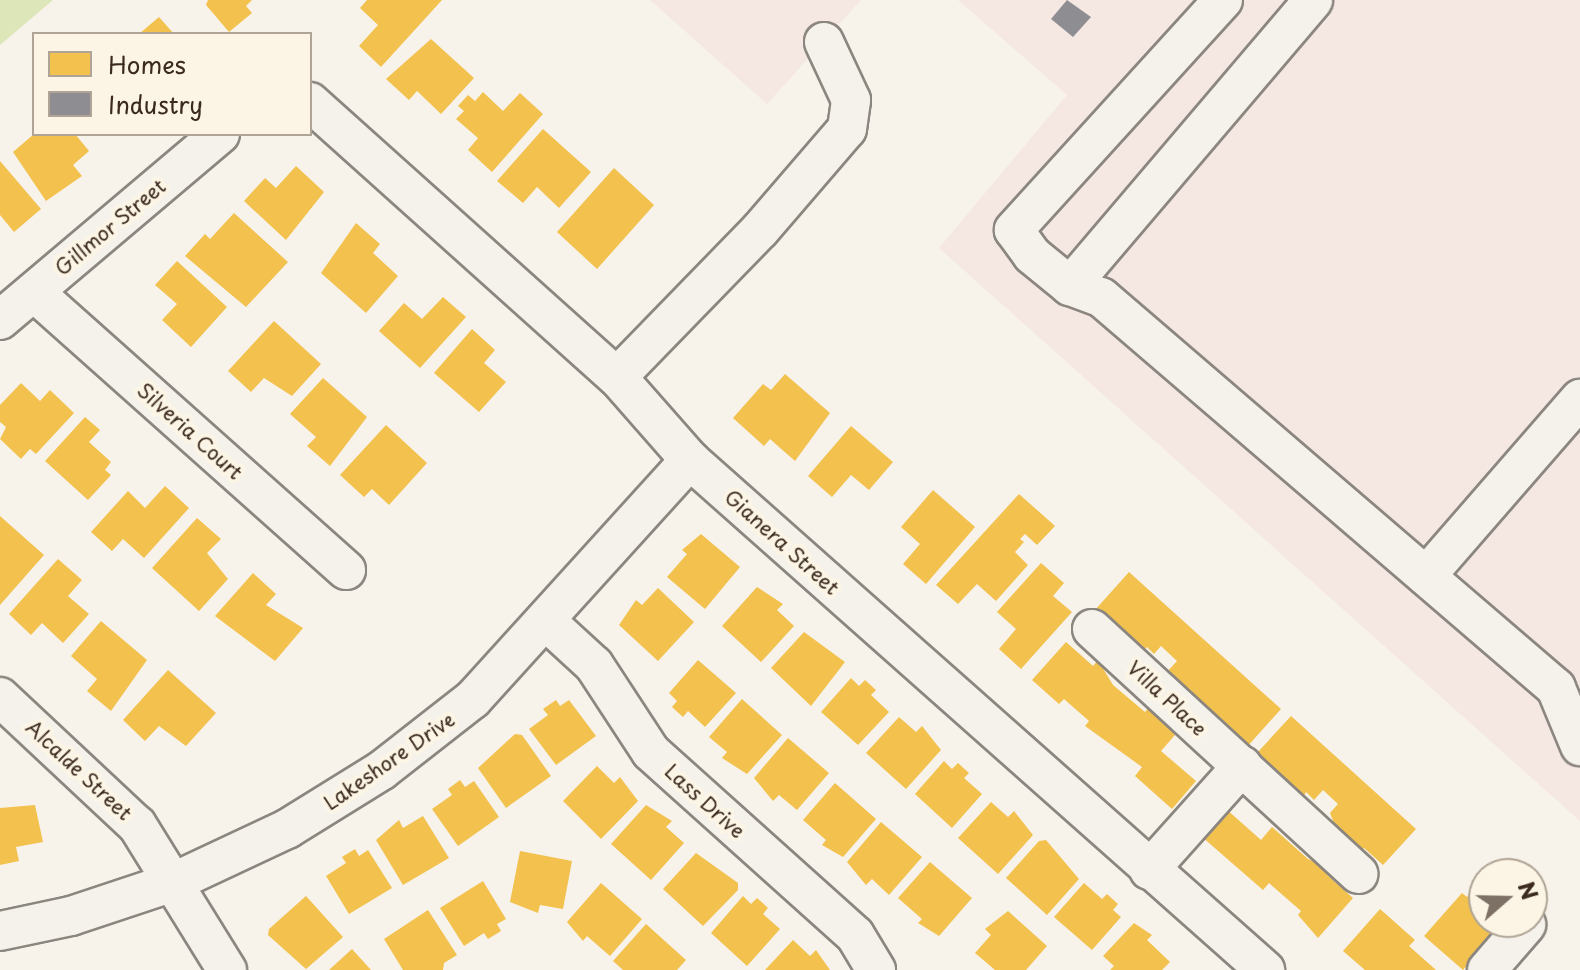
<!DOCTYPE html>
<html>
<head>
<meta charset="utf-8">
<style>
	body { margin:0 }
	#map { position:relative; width:1580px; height:970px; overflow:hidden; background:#f7f3ea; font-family:"Playpen Sans",sans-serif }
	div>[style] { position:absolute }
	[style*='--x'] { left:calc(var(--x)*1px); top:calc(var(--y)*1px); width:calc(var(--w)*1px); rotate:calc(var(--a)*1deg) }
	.built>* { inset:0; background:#f5e7e2 }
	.green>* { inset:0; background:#dde6b9 }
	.homes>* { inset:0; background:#f2c14e }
	.industry>* { inset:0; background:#8d8d92 }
	.roads { filter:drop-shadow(2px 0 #8b867f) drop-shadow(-2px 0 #8b867f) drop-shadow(0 2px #8b867f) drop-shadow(0 -2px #8b867f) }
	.minor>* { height:38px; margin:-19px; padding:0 19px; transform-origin:19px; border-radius:19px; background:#f5f2ec }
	span { translate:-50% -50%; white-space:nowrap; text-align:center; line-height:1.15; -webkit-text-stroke:8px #fcf5e5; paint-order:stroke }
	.street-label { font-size:20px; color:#3b2a1e }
	.legend { position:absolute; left:32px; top:32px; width:280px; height:104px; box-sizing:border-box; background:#fcf5e5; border:2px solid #afa495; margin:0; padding:10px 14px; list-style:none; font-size:24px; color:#3b2a1e }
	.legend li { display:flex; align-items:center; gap:16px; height:40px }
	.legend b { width:40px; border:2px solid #afa495 }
	.north { position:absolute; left:1468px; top:858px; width:80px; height:80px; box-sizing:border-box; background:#fcf5e5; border:2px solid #afa495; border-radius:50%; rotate:70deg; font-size:22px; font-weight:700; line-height:32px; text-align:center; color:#3b2a1e }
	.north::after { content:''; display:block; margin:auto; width:28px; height:36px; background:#7d7065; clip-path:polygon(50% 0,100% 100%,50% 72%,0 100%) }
</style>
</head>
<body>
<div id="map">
	<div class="built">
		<div style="clip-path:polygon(650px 0,861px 0,767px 104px)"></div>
		<div style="clip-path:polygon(958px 0,1580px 0,1580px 821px,939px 248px,1067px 95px)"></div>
	</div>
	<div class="green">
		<div style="clip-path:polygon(0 0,53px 0,0 45px)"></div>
	</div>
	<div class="homes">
		<div style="clip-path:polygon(208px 0,252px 0,246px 6px,252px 13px,229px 32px,206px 5px)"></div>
		<div style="clip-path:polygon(367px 0,442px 0,381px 67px,359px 46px,378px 25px,360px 8px)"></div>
		<div style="clip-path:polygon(159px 17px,174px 34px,139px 34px)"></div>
		<div style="clip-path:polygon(431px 39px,474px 78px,441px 114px,417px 91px,409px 100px,386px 79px)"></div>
		<div style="clip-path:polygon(483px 92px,503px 111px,520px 93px,543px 114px,492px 172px,468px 150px,478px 138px,456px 119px,464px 111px,458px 106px,468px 95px,475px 101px)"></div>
		<div style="clip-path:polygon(543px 129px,591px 172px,559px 208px,537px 187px,523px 203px,497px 181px)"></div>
		<div style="clip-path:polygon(34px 134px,75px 134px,89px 151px,73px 165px,82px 176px,46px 201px,13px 152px)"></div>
		<div style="clip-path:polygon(0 161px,41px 209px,14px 232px,0 215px)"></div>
		<div style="clip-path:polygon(296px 166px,324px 192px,286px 240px,244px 201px,265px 178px,276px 188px)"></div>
		<div style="clip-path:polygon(614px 168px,654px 205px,597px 269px,557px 232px)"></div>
		<div style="clip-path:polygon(234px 213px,288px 262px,246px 307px,185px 256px,205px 234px,210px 239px)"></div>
		<div style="clip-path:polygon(356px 223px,380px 244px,373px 253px,398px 276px,366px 313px,321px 273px)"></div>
		<div style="clip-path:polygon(177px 261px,227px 307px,191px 347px,162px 320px,177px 304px,155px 285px)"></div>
		<div style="clip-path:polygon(443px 297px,466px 317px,420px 368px,379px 331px,404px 303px,422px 319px)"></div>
		<div style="clip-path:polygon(274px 321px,321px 364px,292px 396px,264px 378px,251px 392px,228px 371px)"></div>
		<div style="clip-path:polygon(472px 329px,495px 350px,484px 363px,506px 382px,479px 412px,434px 373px)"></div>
		<div style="clip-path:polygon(785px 374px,830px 413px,795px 461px,770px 439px,764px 446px,733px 418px,763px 384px,771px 390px)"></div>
		<div style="clip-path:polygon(323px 378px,367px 417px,330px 466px,307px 446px,316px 437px,290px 414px)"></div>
		<div style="clip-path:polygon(21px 383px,40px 401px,50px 390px,74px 413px,36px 454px,30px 449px,21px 459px,0 439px,6px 427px,0 422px,0 405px)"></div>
		<div style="clip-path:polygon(85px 417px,100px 430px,89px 442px,111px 462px,105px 470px,111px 475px,88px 500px,45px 461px)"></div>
		<div style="clip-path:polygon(386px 425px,427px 463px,389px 505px,372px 489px,364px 497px,340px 475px)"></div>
		<div style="clip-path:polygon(851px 426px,893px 462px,869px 490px,851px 475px,832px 497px,808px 476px)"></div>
		<div style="clip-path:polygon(165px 486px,189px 508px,144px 558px,123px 539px,112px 551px,91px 532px,128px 491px,145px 508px)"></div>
		<div style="clip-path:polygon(933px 490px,975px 527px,926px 584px,903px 564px,920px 544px,901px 527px)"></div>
		<div style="clip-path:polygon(1019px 494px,1055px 526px,1037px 545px,1025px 534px,1020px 539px,1024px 542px,1015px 552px,1028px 565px,996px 601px,977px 584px,958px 604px,936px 585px)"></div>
		<div style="clip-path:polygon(0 516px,44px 555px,0 605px)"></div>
		<div style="clip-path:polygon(197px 518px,221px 539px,207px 553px,228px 579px,199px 611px,152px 568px)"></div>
		<div style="clip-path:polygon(701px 534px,740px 567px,705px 609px,667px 577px,687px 554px,682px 550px)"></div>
		<div style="clip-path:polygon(58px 559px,82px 580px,68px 596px,89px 614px,63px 643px,42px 623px,31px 635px,9px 614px)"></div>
		<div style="clip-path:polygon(1041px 563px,1064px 583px,1053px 596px,1072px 612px,1021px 669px,999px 649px,1016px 629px,997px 612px)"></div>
		<div style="clip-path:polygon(1129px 572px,1281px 709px,1246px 748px,1164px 675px,1177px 661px,1161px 646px,1154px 654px,1147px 647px,1142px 653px,1095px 610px)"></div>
		<div style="clip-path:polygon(253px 573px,276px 594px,266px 605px,303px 628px,275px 661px,215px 616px)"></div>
		<div style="clip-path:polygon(757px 587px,783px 604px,777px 610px,794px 626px,761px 662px,722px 626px)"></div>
		<div style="clip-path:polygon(658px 588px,694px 622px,658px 661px,619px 625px,636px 600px,642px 605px)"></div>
		<div style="clip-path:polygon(101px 621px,147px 660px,111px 711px,87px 691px,97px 679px,71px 656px)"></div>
		<div style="clip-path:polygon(804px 632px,845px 662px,811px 706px,771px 668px)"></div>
		<div style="clip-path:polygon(1066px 642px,1093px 666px,1098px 660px,1113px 685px,1145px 712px,1150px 706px,1175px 735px,1161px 751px,1196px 781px,1172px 809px,1135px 776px,1142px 767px,1085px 726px,1089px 721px,1064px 699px,1059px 704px,1032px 680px)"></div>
		<div style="clip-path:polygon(698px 660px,736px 693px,705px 727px,688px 711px,683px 717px,672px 707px,677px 701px,669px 693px)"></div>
		<div style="clip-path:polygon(168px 670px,216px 713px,186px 746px,159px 726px,145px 741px,123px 720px)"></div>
		<div style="clip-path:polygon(851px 678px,859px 686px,865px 680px,876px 690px,871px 695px,889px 712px,858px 745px,821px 712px)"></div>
		<div style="clip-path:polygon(742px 699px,782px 735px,747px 774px,722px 758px,727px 752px,709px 737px)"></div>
		<div style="clip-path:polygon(556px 700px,560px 706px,569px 700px,596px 736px,556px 765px,529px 729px,548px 715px,543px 709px)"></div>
		<div style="clip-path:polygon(1291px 716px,1416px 829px,1383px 865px,1364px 848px,1360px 851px,1333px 821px,1330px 813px,1338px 804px,1323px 790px,1314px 800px,1306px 792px,1304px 796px,1257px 753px)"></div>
		<div style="clip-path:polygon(899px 717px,916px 732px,922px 726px,941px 750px,906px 789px,866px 753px)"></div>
		<div style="clip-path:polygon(515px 734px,522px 735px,551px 776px,506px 808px,478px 768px)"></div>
		<div style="clip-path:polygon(788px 738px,829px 773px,797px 810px,779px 795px,773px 801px,754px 778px)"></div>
		<div style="clip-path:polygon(944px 761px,952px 769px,958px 763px,969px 773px,964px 778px,982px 794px,952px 828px,915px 794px)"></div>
		<div style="clip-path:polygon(597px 766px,614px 783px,620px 777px,638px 801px,601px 839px,563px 801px)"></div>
		<div style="clip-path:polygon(460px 780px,465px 787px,474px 781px,499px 817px,458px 846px,432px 809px,452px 795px,448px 789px)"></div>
		<div style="clip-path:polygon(835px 783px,876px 819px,843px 857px,822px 845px,826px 840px,803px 820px)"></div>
		<div style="clip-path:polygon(991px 802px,1008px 817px,1014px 811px,1033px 835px,998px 874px,958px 838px)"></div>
		<div style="clip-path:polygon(35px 805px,43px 842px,16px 847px,19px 861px,0 865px,0 808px)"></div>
		<div style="clip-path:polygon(646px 805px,672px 821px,666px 827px,684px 843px,651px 880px,611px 844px)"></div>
		<div style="clip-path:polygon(1225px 808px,1261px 840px,1272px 827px,1308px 859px,1332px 869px,1327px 875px,1353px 898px,1318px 938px,1298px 915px,1301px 911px,1269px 883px,1263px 890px,1201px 836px)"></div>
		<div style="clip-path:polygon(423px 816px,449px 858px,403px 885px,376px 840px,399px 820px,403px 828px)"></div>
		<div style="clip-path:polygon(881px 822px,922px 857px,889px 895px,872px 879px,866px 885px,847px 862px)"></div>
		<div style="clip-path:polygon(1046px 840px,1079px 879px,1047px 915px,1006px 878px,1039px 841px)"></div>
		<div style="clip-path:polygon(355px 849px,359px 856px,368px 850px,392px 888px,349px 914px,326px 876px,346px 863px,342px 857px)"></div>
		<div style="clip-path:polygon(520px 851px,572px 861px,563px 909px,540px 905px,538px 913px,510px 902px)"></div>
		<div style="clip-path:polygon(696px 853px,738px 883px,738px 890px,703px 926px,663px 889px)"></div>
		<div style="clip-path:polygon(930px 862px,972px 898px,939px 936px,918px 923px,922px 919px,898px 898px)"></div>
		<div style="clip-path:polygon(483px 881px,506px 919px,497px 924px,501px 931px,488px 939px,484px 933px,464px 946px,440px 908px)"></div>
		<div style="clip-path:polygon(601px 883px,642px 919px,610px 956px,587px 936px,583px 941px,567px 922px)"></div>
		<div style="clip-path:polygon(1084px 883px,1102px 899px,1107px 894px,1118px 904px,1113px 910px,1121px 917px,1092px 950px,1054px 917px)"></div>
		<div style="clip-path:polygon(1472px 892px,1484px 902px,1484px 922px,1506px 922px,1463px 970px,1424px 936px,1462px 893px,1467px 897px)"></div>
		<div style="clip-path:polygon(306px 896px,343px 937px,306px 969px,268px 935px,269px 929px)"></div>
		<div style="clip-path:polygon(743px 896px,751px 904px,757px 898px,768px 908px,763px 914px,780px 929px,747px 966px,711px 933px)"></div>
		<div style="clip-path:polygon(1380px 909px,1415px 940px,1409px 946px,1436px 970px,1365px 970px,1343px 951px)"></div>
		<div style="clip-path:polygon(428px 910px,457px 955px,444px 963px,443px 970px,403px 970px,384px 939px)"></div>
		<div style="clip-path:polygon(1008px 911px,1047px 946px,1026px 970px,995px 970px,975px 953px,991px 935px,985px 929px)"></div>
		<div style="clip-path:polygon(1134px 923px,1152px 935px,1147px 940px,1170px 962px,1162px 970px,1110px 970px,1114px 966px,1103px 956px)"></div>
		<div style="clip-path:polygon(646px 924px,686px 960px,677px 970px,623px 970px,613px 961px)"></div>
		<div style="clip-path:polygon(793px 940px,810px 956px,816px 950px,830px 970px,765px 970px)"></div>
		<div style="clip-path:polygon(352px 949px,371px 970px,329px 970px)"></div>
	</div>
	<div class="industry">
		<div style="clip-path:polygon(1067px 0,1091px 17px,1073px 37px,1051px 19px)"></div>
	</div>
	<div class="roads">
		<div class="minor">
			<div style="--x:1223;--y:0;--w:311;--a:132.3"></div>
			<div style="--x:1014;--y:230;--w:31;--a:54"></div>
			<div style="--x:1032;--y:255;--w:49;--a:39.2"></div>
			<div style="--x:1070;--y:286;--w:33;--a:20"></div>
			<div style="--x:1101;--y:297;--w:600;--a:40.67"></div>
			<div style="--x:1556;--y:688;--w:63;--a:67.5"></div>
			<div style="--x:310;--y:102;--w:412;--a:41.9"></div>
			<div style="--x:617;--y:377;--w:111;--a:48.7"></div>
			<div style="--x:690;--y:460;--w:769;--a:41.57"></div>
			<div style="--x:1070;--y:286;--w:375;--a:-49.6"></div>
			<div style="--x:34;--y:292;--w:418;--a:41.7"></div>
			<div style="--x:0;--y:320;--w:288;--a:-40.2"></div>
			<div style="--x:617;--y:377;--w:205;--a:-45.8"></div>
			<div style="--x:760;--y:230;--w:133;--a:-49.3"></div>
			<div style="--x:847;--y:129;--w:29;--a:-82"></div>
			<div style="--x:851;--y:100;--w:64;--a:-115"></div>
			<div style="--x:1426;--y:576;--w:235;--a:-49"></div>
			<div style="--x:546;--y:621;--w:65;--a:42.5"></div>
			<div style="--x:594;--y:665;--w:104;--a:56.8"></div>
			<div style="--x:651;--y:752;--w:274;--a:41.9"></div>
			<div style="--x:855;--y:935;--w:41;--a:59"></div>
			<div style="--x:1092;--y:629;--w:362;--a:42.6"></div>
			<div style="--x:0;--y:697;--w:187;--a:43.1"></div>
			<div style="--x:137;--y:825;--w:171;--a:58.2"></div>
			<div style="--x:1149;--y:870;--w:140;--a:-48.2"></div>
			<div style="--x:0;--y:931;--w:73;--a:-11.9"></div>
			<div style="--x:71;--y:916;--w:111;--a:-18.4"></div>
			<div style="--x:176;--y:881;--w:123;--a:-25.1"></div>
			<div style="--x:287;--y:829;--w:112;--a:-31.8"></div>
			<div style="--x:382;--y:770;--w:115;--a:-38"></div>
			<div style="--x:473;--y:699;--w:323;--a:-47.8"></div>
			<div style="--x:1487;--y:970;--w:60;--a:-49.1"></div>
		</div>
	</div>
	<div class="street-label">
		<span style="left:110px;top:227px;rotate:-40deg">Gillmor Street</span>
		<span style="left:190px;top:431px;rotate:42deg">Silveria Court</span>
		<span style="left:782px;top:542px;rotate:42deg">Gianera Street</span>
		<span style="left:1167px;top:698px;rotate:43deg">Villa Place</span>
		<span style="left:389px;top:761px;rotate:-35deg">Lakeshore Drive</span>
		<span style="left:79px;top:770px;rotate:43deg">Alcalde Street</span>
		<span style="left:705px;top:801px;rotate:42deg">Lass Drive</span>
	</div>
	<ul class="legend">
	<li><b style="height:22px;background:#f2c14e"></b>Homes</li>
	<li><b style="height:22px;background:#8d8d92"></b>Industry</li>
	</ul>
	<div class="north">N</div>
</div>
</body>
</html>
